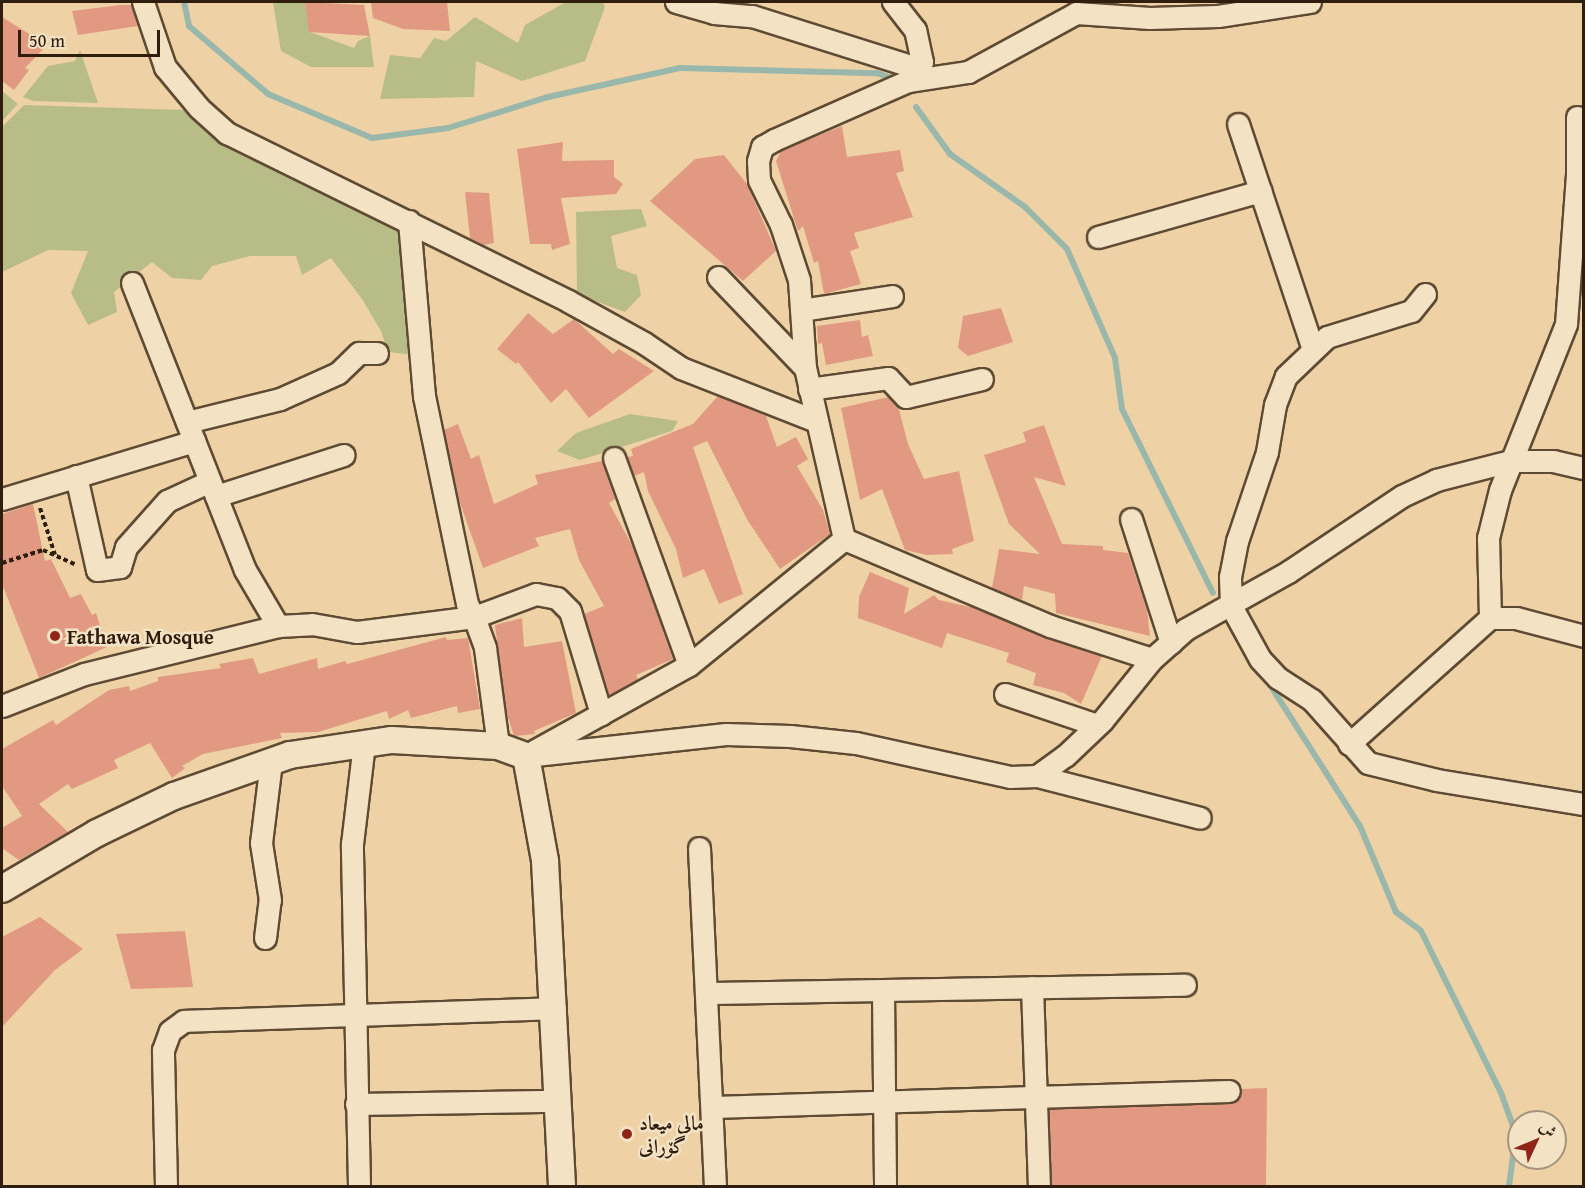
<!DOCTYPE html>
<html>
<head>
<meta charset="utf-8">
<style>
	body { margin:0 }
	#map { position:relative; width:1585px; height:1188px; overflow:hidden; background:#eed2a6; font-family:"Gentium Book Plus",Amiri,serif }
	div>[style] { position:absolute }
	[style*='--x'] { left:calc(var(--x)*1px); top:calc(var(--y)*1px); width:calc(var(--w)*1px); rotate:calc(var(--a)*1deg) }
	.green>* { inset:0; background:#b8bc87 }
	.stream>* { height:6px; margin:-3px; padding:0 3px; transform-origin:3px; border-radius:3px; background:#99b7aa }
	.building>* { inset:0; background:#e19a81 }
	.path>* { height:4px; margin-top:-2px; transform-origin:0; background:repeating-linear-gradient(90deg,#2f1d0d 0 4.5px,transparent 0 7.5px) }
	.roads { filter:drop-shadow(2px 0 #5f4a33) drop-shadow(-2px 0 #5f4a33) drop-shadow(0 2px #5f4a33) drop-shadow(0 -2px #5f4a33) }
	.minor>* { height:21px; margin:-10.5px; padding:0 10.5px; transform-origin:10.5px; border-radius:10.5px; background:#f4e2c5 }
	.tertiary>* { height:26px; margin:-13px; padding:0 13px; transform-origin:13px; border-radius:13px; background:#f4e2c5 }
	.dots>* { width:16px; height:16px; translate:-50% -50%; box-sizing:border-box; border:3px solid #f4e2c5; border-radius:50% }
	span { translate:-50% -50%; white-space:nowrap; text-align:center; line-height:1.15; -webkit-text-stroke:5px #f4e2c5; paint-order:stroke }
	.poi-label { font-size:20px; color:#2f1d0d; font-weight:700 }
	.left { translate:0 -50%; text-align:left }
	.frame { position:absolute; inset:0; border:3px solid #2f1d0d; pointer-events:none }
	.north { position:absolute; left:1507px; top:1110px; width:60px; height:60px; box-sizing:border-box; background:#f4e2c5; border:2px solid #a5937b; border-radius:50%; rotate:46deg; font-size:16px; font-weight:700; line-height:24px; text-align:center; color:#2f1d0d }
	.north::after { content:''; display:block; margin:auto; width:21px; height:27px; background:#8f2418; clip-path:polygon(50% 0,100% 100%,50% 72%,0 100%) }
	.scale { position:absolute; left:18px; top:30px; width:142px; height:27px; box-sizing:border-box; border:3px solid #2f1d0d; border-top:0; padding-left:8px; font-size:18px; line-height:21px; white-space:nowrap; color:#2f1d0d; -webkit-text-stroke:4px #f4e2c5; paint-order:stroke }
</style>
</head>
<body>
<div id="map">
	<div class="green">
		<div style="clip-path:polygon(305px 2px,310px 32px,354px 48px,358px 41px,370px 36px,374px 67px,311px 67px,281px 51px,273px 3px)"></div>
		<div style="clip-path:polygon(566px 2px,603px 2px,605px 7px,585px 61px,522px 81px,476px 61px,474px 97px,380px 99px,390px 55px,420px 58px,434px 38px,446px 41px,475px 17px,518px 43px,525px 25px)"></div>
		<div style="clip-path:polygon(80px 50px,98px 103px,33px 101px,23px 97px,48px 66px,75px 61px)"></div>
		<div style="clip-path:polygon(2px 91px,18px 104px,2px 121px)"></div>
		<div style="clip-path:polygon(24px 105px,186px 110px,404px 219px,414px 355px,388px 352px,381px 331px,362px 299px,331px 258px,302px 275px,296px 256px,250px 256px,212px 266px,201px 280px,172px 278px,152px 262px,114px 292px,117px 312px,88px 325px,71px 293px,88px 251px,48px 250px,2px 272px,2px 127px)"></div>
		<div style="clip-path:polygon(641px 209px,647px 226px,611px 236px,617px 268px,637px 275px,641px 295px,625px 312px,577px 294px,576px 212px)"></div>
		<div style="clip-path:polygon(630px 414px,678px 421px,672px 431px,580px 460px,557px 451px,576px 433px)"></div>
	</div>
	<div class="stream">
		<div style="--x:184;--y:2;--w:25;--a:78"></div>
		<div style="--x:189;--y:26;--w:104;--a:40.7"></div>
		<div style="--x:268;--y:94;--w:113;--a:22.9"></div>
		<div style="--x:372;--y:138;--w:77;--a:-7.5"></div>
		<div style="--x:448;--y:128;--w:105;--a:-17.2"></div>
		<div style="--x:548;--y:97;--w:135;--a:-12.4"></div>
		<div style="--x:680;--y:68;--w:197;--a:1.5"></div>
		<div style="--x:877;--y:73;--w:15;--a:20"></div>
		<div style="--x:916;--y:107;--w:58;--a:54.1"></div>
		<div style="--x:950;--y:154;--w:92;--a:35.2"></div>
		<div style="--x:1025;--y:207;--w:59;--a:45"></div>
		<div style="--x:1067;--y:249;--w:119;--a:66.2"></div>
		<div style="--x:1115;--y:358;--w:51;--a:82.2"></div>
		<div style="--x:1122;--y:409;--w:205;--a:63.7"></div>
		<div style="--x:1265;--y:677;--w:177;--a:57.5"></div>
		<div style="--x:1360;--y:826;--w:93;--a:67.3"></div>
		<div style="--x:1396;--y:912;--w:31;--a:37"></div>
		<div style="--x:1421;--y:931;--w:181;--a:63.7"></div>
		<div style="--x:1501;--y:1093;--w:44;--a:69.9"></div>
		<div style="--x:1516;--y:1134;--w:52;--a:97.7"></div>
	</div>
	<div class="building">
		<div style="clip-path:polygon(305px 2px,364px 5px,370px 36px,309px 32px)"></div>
		<div style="clip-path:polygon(371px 2px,447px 2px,450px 31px,403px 29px,373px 18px)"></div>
		<div style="clip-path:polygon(120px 5px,131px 5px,138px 26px,78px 35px,72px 11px)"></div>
		<div style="clip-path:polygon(2px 17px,47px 45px,25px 68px,29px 70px,14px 90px,2px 81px)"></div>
		<div style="clip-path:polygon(842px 126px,847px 157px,900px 150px,904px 171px,896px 173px,913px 217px,854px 233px,859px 248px,850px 251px,861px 284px,824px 294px,818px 261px,814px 263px,803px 226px,798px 231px,776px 161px,781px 151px)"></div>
		<div style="clip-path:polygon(563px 142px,562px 161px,614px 160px,614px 177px,623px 184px,616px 194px,561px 198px,570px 244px,552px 250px,551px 244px,530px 244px,517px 149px)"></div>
		<div style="clip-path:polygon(724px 155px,747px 184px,776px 251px,743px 281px,650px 201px,695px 159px)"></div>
		<div style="clip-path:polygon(465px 192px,489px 193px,494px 243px,484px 245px,470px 238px)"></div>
		<div style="clip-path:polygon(1001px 308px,1013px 342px,968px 356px,958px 348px,963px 316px)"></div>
		<div style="clip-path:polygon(528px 313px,553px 334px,574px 319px,613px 354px,619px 349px,654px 371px,589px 418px,566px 389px,551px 403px,518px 362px,516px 364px,497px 349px)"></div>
		<div style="clip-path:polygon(860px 320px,862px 337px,868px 335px,873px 356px,826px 365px,822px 343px,818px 344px,817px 326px)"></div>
		<div style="clip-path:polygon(718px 396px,766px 416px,777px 447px,796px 437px,808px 459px,797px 466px,823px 510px,830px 534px,780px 569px,748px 521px,707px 441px,693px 447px,743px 594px,719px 604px,704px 569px,683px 578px,676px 549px,648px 491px,644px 472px,634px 476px,627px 457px,633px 456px,631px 449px,693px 424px)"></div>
		<div style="clip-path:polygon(888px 397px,898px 406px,908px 444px,924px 479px,959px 471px,974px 541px,952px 549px,953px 554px,927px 555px,905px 550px,882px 489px,860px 500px,841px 408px)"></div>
		<div style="clip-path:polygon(458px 424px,471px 459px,479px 455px,494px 504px,538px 484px,535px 475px,602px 461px,615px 499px,609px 503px,633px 547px,673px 659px,636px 675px,638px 679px,609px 695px,584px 614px,604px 606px,579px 560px,570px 529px,535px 538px,539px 546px,483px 568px,459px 500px,444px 430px)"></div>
		<div style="clip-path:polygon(1044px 425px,1066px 486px,1034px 477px,1062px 544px,1103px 546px,1103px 550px,1128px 553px,1147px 610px,1150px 636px,1056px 613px,1055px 594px,1024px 586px,1022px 600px,992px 588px,999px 549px,1040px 554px,1009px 524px,984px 455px,1026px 442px,1023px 432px)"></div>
		<div style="clip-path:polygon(33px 504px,45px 561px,51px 559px,70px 598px,81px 594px,92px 615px,96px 613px,107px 647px,39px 678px,2px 584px,2px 514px)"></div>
		<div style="clip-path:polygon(870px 572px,909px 588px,904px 614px,934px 595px,939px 600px,975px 608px,1102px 656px,1081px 704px,1064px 693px,1033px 685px,1036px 673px,1006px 662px,1009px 653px,947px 633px,942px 648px,858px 618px,859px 597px)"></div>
		<div style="clip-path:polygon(522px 618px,524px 647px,562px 641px,576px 713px,534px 731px,535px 734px,514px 736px,506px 711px,495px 625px)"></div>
		<div style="clip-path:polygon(446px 637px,447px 640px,468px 638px,480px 709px,458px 713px,457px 706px,411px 718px,408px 710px,389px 719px,387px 711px,318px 732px,280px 733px,282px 738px,203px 754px,182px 766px,185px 768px,172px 778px,150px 743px,114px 760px,118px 768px,72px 789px,68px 784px,39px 804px,68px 832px,19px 860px,2px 848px,2px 828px,22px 816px,2px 786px,2px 749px,53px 720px,56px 725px,109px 690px,129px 686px,130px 691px,158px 681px,158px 677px,221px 668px,219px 664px,253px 658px,259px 674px,317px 658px,318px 669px,345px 661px,347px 664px)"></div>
		<div style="clip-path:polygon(40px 917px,83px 949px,55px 970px,2px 1027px,2px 937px)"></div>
		<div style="clip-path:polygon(185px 931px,193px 987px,131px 989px,116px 934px)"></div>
		<div style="clip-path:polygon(1267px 1088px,1266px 1186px,1052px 1186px,1049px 1109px,1229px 1104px,1240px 1098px,1241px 1089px)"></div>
	</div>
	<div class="path">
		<div style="--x:40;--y:508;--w:49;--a:72.3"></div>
		<div style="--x:2;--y:563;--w:43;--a:-17.6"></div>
		<div style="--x:43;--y:550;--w:37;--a:24"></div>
	</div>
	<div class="roads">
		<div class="minor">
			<div style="--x:143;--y:2;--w:69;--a:71.3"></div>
			<div style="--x:165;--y:67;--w:53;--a:50.3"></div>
			<div style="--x:199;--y:108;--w:38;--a:42"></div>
			<div style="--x:227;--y:133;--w:380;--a:26.2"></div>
			<div style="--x:568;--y:301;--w:87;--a:28.9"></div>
			<div style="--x:644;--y:343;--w:45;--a:34"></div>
			<div style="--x:681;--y:368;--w:145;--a:21.4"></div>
			<div style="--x:676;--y:2;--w:40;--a:16"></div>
			<div style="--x:714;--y:13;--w:38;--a:5"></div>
			<div style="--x:752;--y:16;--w:173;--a:17.5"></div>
			<div style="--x:908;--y:81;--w:61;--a:-8.5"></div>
			<div style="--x:968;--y:72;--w:123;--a:-28.6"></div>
			<div style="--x:1076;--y:13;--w:74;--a:3.9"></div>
			<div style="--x:1150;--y:18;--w:68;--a:-1.7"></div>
			<div style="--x:1218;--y:16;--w:93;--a:-8.7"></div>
			<div style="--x:1238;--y:124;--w:235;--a:71.6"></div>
			<div style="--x:409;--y:221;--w:176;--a:85.1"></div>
			<div style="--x:424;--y:396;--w:212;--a:78.3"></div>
			<div style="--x:467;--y:604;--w:15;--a:62"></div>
			<div style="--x:474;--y:617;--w:66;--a:-20.4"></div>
			<div style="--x:536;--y:594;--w:21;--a:11"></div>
			<div style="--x:557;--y:598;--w:18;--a:45"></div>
			<div style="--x:570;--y:611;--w:108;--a:73.2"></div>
			<div style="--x:1098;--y:237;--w:169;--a:-15.8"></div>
			<div style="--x:718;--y:277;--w:126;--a:46.3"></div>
			<div style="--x:132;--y:283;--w:308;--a:68.5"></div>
			<div style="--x:245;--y:570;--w:65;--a:59.5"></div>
			<div style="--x:1425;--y:294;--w:22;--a:129"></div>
			<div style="--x:1411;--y:311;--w:88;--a:162.8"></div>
			<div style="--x:1327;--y:337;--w:57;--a:136.4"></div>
			<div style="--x:1286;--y:376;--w:31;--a:111"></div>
			<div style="--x:1275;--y:405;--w:48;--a:99.7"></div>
			<div style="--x:1267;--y:452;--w:94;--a:108.6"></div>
			<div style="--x:1237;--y:541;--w:37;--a:101"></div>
			<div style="--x:1230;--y:577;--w:29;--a:88"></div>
			<div style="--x:1231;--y:606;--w:60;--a:61.3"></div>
			<div style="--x:1260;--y:659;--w:26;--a:47"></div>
			<div style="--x:1278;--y:678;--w:40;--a:32.9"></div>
			<div style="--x:1312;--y:700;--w:84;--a:48.4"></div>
			<div style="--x:1368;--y:763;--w:71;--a:13.8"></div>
			<div style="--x:1437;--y:780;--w:149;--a:9.3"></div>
			<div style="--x:801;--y:310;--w:92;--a:-8.7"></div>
			<div style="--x:809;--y:389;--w:80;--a:-7.9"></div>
			<div style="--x:888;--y:378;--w:26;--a:47"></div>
			<div style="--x:906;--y:397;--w:78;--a:-13.3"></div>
			<div style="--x:187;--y:422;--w:96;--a:-13.9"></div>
			<div style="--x:280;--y:399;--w:64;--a:-24.1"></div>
			<div style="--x:338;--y:373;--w:29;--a:-44"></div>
			<div style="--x:359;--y:353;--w:18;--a:0"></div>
			<div style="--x:614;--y:458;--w:220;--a:70.1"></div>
			<div style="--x:76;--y:476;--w:96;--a:77.4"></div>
			<div style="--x:97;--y:570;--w:23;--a:-7"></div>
			<div style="--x:120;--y:567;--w:21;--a:-73"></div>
			<div style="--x:126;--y:547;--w:62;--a:-48.3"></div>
			<div style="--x:167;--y:501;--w:47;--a:-24.9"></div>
			<div style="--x:216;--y:496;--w:134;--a:-17.8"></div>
			<div style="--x:2;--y:499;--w:201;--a:-16.8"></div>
			<div style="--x:1131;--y:519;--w:130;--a:72.1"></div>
			<div style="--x:844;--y:539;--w:224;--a:22.9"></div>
			<div style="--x:1050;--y:626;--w:107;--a:17.9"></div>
			<div style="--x:1490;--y:618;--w:80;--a:-91.4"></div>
			<div style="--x:1488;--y:538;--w:49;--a:-76"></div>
			<div style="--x:1500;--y:490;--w:179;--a:-68.3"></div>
			<div style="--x:1566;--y:324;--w:151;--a:-85.8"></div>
			<div style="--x:1577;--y:173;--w:56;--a:-90"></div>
			<div style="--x:1005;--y:694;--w:97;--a:18.6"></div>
			<div style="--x:2;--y:706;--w:88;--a:-21.3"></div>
			<div style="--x:84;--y:674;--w:200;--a:-13.9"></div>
			<div style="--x:278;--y:626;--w:34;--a:-3"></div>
			<div style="--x:312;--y:624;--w:46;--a:10.1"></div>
			<div style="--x:357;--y:632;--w:118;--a:-7.3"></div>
			<div style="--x:474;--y:617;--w:33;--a:70"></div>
			<div style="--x:485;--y:648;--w:99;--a:82.4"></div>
			<div style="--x:1349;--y:744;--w:189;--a:-41.8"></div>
			<div style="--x:1490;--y:618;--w:26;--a:0"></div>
			<div style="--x:1516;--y:618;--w:70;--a:14.8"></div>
			<div style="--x:534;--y:751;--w:177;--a:-29"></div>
			<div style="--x:689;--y:665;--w:200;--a:-39.1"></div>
			<div style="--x:844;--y:539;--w:175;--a:-102.8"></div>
			<div style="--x:805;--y:368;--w:88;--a:-93.9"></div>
			<div style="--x:799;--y:280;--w:58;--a:-108.1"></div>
			<div style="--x:781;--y:225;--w:50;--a:-116.1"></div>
			<div style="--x:759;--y:180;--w:19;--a:-93"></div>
			<div style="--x:758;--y:161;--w:15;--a:-74"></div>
			<div style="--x:762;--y:147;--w:14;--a:-30"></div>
			<div style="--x:774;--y:140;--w:146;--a:-23.8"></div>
			<div style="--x:908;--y:81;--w:24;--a:-54"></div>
			<div style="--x:922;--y:62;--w:33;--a:-102"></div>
			<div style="--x:915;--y:30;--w:36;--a:-128"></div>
			<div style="--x:526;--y:756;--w:201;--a:-6.3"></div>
			<div style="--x:726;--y:734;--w:64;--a:1.8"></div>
			<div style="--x:790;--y:736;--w:66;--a:6.1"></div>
			<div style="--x:856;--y:743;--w:158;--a:12.4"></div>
			<div style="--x:1010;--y:777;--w:27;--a:-2"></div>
			<div style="--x:1037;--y:776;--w:34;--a:-36"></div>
			<div style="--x:1065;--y:756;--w:51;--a:-43.4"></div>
			<div style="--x:1102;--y:721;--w:80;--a:-51.1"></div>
			<div style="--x:1152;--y:659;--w:45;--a:-41.4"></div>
			<div style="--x:1186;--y:629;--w:117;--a:-29.2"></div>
			<div style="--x:1288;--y:572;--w:137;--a:-33.7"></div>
			<div style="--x:1402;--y:496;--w:38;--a:-25"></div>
			<div style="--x:1436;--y:480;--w:76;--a:-14.4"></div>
			<div style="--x:1510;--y:461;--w:43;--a:0"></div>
			<div style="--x:1553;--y:461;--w:32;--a:13"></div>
			<div style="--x:1037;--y:776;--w:168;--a:14.4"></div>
			<div style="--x:699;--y:848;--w:338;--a:87.3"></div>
			<div style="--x:265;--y:938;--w:38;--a:-83"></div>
			<div style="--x:270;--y:900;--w:58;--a:-99"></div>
			<div style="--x:261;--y:843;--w:83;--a:-83"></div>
			<div style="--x:1032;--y:987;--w:199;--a:88"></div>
			<div style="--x:883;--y:992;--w:194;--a:89.4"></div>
			<div style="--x:708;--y:993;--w:477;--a:-1"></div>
			<div style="--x:356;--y:1104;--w:202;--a:-0.9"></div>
			<div style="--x:713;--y:1107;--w:516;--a:-1.78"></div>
			<div style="--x:166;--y:1186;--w:136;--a:-91.3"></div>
			<div style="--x:163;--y:1050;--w:20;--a:-70"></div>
			<div style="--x:170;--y:1031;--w:17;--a:-36"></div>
			<div style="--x:184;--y:1021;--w:371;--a:-2"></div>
			<div style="--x:359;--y:1186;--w:342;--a:-91.2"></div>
			<div style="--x:352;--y:844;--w:101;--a:-83.2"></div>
		</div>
		<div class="tertiary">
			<div style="--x:2;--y:889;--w:110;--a:-30.5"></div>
			<div style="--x:97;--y:833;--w:85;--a:-25.7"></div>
			<div style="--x:174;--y:796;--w:123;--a:-19.5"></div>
			<div style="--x:290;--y:755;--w:103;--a:-8.4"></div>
			<div style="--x:392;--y:740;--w:106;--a:3.2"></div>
			<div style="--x:498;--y:746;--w:30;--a:20"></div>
			<div style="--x:526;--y:756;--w:107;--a:79.7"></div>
			<div style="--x:545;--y:861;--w:325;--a:87"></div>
		</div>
	</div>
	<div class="dots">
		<div style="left:55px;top:636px;background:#8f2418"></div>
		<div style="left:627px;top:1134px;background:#8f2418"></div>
	</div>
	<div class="poi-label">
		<span class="left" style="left:67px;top:636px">Fathawa Mosque</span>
		<span class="left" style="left:639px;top:1134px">مالی میعاد<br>گۆرانی</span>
	</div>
	<div class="frame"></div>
	<div class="north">ش</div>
	<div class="scale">50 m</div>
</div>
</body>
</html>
